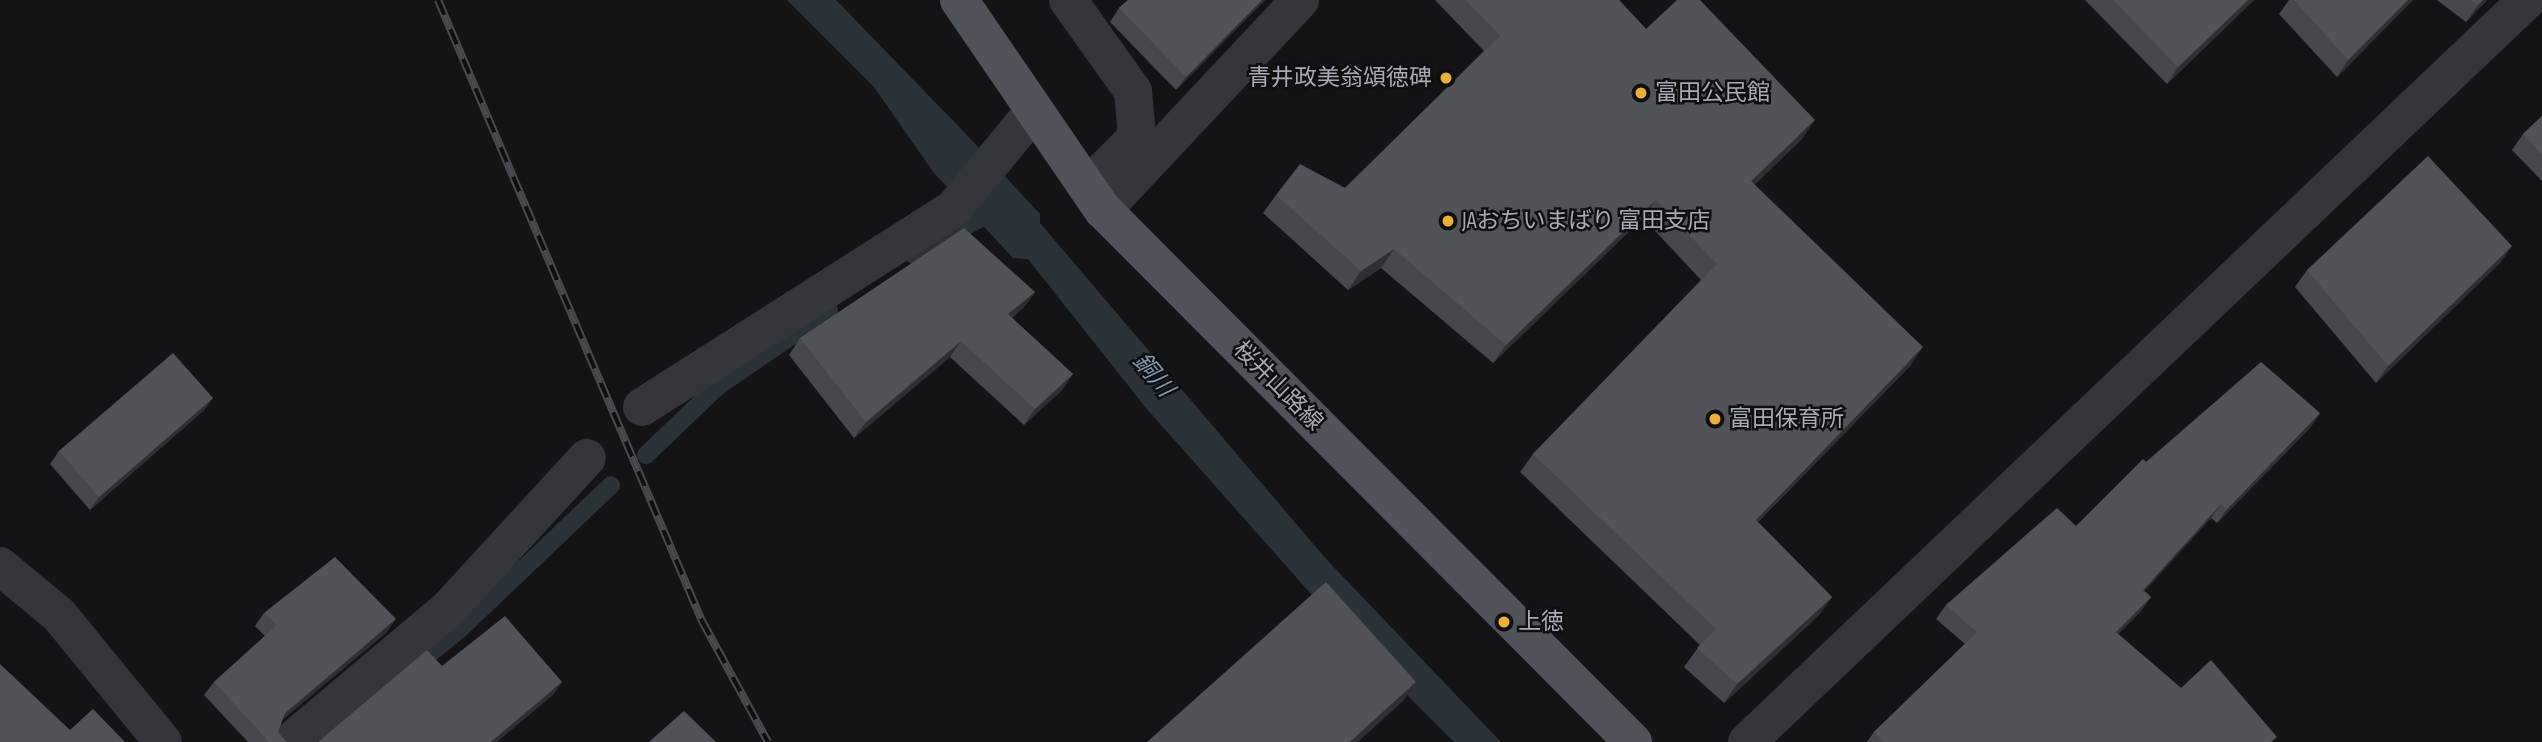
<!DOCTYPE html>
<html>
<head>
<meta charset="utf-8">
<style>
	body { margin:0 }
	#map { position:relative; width:2542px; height:742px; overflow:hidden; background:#141416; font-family:"Sofia Sans Condensed","Noto Sans JP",sans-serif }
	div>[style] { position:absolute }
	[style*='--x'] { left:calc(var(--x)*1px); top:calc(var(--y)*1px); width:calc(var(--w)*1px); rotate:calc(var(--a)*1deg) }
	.water>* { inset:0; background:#2b3339 }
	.stream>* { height:18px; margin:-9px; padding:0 9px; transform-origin:9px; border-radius:9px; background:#2b3339 }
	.minor>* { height:38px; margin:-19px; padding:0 19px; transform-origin:19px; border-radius:19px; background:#35363b }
	.major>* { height:38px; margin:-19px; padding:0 19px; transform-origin:19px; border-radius:19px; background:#51535a }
	.rail>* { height:8px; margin-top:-4px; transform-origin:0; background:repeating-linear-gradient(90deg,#0f0f11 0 16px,#484a50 0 32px); box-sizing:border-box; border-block:2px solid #484a50 }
	.wall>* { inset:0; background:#47484e }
	.shaded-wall>* { inset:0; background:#2e2f33 }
	.building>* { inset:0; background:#515359 }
	.dots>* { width:19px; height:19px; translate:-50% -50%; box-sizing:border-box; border:4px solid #0f0f11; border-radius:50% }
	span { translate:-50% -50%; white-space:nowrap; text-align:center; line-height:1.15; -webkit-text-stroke:5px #0f0f11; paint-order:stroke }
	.poi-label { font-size:23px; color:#a6abb6 }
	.right { translate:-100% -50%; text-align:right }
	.left { translate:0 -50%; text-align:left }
	.street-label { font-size:23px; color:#a6abb6 }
	.water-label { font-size:24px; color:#7e98b0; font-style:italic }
</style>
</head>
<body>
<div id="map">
	<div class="water">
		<div style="clip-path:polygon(787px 0,836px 0,963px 131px,1040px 214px,1040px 223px,1327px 560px,1501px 742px,1454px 742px,1352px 640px,1146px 408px,1028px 259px,1013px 258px,934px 173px,874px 87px)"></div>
	</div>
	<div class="stream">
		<div style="--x:914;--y:255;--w:95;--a:-29"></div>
		<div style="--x:646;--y:455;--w:98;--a:-43.8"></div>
		<div style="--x:717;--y:387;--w:136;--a:-34.5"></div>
		<div style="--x:413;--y:667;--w:59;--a:-38.8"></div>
		<div style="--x:459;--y:630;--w:210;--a:-43.6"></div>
	</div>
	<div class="minor">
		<div style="--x:1068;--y:0;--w:112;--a:54.5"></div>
		<div style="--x:1133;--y:91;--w:46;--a:85"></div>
		<div style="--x:1137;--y:137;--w:49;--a:135"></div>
		<div style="--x:1103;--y:210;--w:288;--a:-46.8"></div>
		<div style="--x:642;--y:407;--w:370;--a:-32.5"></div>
		<div style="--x:954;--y:208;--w:126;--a:-50.5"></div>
		<div style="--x:0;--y:566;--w:77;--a:39.7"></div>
		<div style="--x:59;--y:615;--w:164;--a:50.7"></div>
		<div style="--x:290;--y:742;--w:207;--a:-40.1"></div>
		<div style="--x:448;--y:609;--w:205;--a:-47.4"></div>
		<div style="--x:1747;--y:742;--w:1077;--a:-43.57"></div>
	</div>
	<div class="major">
		<div style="--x:959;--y:0;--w:255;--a:55.6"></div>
		<div style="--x:1103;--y:210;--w:751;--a:45.11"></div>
	</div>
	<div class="rail">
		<div style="--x:438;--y:0;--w:675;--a:66.97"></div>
		<div style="--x:702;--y:621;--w:138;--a:61.4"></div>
	</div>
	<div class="wall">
		<div style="clip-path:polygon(1128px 0,1265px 0,1176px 90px,1110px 22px,1119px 8px)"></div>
		<div style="clip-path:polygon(1435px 0,1619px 0,1646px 29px,1802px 139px,1754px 185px,1910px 366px,1758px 522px,1832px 597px,1819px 615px,1724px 703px,1684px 667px,1700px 645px,1520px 472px,1533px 454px,1701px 280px,1643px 218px,1493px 363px,1381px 268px,1348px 290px,1263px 213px,1276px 195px,1345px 188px,1484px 51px)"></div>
		<div style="clip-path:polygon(2085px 0,2254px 0,2167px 84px)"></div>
		<div style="clip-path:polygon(2289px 0,2413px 0,2337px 77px,2279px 14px)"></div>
		<div style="clip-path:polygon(2437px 0,2487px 0,2466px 22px)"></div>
		<div style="clip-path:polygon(2542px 116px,2542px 181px,2512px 150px,2523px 134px)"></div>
		<div style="clip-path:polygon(2512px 246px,2500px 263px,2376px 383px,2295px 287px,2307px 270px)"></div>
		<div style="clip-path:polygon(1035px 292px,1023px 308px,1012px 318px,1073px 374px,1062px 390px,1024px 425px,950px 357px,854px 438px,789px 355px,800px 338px)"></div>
		<div style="clip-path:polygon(213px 398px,203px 411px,90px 510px,50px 464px,59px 451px)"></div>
		<div style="clip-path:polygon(2320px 413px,2310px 428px,2217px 523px,2211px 518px,2144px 591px,2151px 597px,2141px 611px,2118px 634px,2181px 688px,2273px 742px,1867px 742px,1874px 732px,1965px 644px,1936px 619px,1946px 605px,2076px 526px)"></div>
		<div style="clip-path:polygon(264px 613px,387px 632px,282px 720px,278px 732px,286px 742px,248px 742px,204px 695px,214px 682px,265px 636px,255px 626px)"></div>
	</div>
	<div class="shaded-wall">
		<div style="clip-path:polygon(1262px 0,1265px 0,1176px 90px,1186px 77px)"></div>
		<div style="clip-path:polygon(2248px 0,2254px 0,2167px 84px,2178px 67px)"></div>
		<div style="clip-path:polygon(2408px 0,2413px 0,2337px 77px,2348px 60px)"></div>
		<div style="clip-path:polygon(2483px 0,2487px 0,2466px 22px,2478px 5px)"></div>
		<div style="clip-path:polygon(1815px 120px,1802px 139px,1738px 200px,1751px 181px)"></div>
		<div style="clip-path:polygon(1656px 200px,1643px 218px,1493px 363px,1506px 345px)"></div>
		<div style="clip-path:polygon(2512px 246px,2500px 263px,2376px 383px,2388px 366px)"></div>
		<div style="clip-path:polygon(1394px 249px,1381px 268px,1348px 290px,1361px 271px)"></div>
		<div style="clip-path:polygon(1035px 292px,1023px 308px,997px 330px,1008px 314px)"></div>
		<div style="clip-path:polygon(961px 341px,950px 357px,854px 438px,866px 422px)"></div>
		<div style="clip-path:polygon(1923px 347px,1910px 366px,1742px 538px,1756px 520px)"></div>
		<div style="clip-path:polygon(1073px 374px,1062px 390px,1024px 425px,1035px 409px)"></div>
		<div style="clip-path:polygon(213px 398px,203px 411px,90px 510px,99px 497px)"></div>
		<div style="clip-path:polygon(2320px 413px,2310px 428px,2217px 523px,2227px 509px)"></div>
		<div style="clip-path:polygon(2221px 504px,2211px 518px,2133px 604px,2143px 590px)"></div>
		<div style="clip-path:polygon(1832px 597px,1819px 615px,1724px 703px,1737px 684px)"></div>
		<div style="clip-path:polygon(2151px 597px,2141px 611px,2106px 646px,2116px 632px)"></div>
		<div style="clip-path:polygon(396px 619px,387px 632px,275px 726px,285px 713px)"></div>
		<div style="clip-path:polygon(562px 682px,553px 695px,497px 742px,491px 742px)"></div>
		<div style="clip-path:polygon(1416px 682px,1403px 701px,1358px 742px,1350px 742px)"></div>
	</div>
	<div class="building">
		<div style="clip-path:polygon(1128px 0,1262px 0,1186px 77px,1119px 8px)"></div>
		<div style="clip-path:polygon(1466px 0,1619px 0,1646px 29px,1677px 0,1700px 0,1815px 120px,1751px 181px,1923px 347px,1756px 520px,1832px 597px,1737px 684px,1697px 648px,1716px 629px,1533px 454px,1717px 264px,1656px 200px,1506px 345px,1394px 249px,1361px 271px,1276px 195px,1300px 164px,1345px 188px,1500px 36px)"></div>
		<div style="clip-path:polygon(2113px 0,2248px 0,2178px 67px)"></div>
		<div style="clip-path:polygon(2294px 0,2408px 0,2348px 60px)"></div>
		<div style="clip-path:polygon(2471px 0,2483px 0,2478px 5px)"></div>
		<div style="clip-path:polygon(2542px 116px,2542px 154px,2523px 134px)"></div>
		<div style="clip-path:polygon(2428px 156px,2512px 246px,2388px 366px,2307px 270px)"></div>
		<div style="clip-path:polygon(964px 228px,1035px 292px,1008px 314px,1073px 374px,1035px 409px,961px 341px,866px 422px,800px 338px)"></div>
		<div style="clip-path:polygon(173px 353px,213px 398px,99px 497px,59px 451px)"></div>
		<div style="clip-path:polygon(2261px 362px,2320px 413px,2227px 509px,2221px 504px,2143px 590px,2151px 597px,2116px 632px,2181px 688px,2211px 660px,2277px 737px,2271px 742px,1884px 742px,1874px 732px,1977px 632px,1946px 605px,2057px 508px,2076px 526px,2143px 459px,2146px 462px)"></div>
		<div style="clip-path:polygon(335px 557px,396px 619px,285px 713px,278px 732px,286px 742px,269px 742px,214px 682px,277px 625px,264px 613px)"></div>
		<div style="clip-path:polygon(1326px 582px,1416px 682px,1350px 742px,1147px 742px)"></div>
		<div style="clip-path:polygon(505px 616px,562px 682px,491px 742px,318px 742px,427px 650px,442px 666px)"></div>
		<div style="clip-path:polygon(0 664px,70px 730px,93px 709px,125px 742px,0 742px)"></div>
		<div style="clip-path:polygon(684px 711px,716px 742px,649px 742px)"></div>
	</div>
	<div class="dots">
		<div style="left:1446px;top:78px;background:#ecb036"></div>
		<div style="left:1641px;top:93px;background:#ecb036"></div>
		<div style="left:1448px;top:221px;background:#ecb036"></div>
		<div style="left:1715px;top:419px;background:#ecb036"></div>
		<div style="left:1504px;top:622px;background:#ecb036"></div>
	</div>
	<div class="poi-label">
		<span class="right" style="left:1432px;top:78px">青井政美翁頌徳碑</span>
		<span class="left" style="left:1655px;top:93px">富田公民館</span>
		<span class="left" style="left:1462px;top:221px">JAおちいまばり 富田支店</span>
		<span class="left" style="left:1729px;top:419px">富田保育所</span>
		<span class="left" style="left:1518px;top:622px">上徳</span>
	</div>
	<div class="street-label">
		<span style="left:1278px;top:386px;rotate:45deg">桜井山路線</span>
	</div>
	<div class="water-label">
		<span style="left:1153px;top:375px;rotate:50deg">銅川</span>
	</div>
</div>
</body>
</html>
